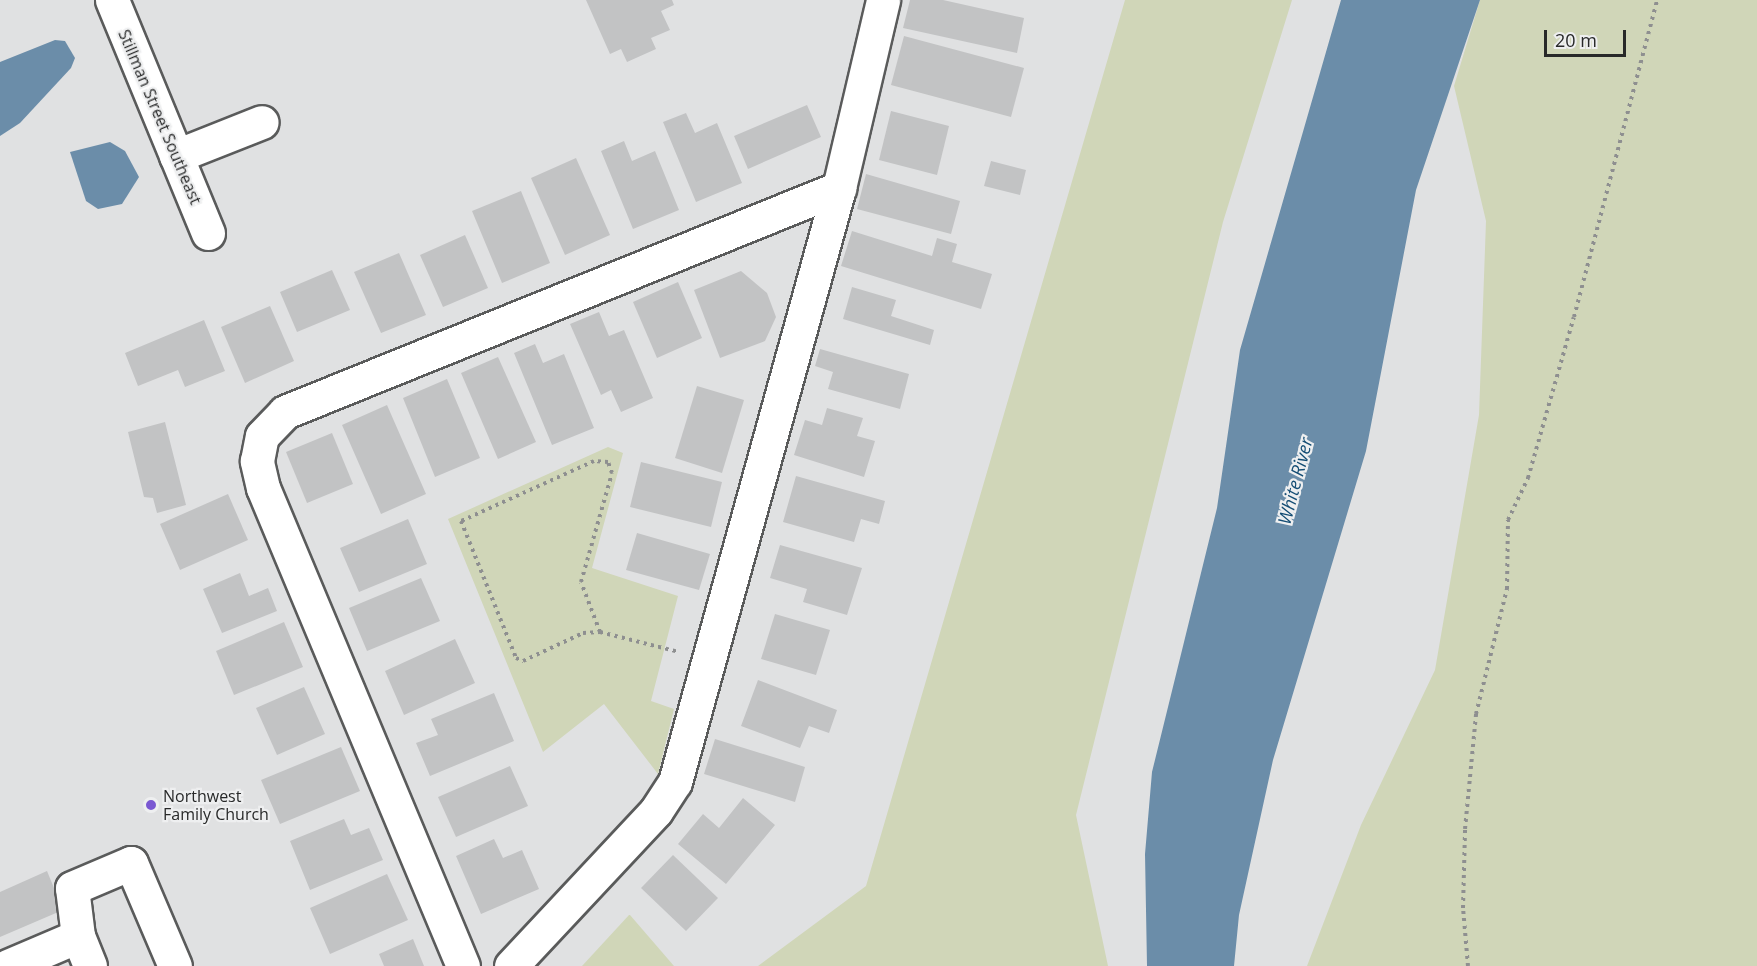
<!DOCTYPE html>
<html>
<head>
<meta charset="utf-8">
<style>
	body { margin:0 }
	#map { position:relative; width:1757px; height:966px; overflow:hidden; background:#e0e1e2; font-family:"Open Sans",sans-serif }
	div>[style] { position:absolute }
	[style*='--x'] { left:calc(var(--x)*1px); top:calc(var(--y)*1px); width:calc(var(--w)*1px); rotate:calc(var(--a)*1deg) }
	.green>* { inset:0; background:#d0d6b8 }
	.water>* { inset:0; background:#6b8da9 }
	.building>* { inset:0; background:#c2c3c4 }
	.path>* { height:4px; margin-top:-2px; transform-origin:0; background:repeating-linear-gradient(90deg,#8e8f90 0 3px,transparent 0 7.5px) }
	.roads { filter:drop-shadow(2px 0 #5a5b5b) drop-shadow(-2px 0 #5a5b5b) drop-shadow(0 2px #5a5b5b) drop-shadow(0 -2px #5a5b5b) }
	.minor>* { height:33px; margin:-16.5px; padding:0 16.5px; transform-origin:16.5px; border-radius:16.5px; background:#fff }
	.dots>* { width:16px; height:16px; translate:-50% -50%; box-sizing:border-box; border:3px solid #eeeff0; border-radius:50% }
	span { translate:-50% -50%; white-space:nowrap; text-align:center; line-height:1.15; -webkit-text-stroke:4.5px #eeeff0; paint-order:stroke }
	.street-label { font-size:16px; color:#282929 }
	.poi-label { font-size:16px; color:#282929 }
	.left { translate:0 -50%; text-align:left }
	.water-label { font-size:18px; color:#144d74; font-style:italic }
	.scale { position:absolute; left:1544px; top:30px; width:82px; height:27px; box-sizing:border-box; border:3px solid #282929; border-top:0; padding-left:8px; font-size:18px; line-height:21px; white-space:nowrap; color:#282929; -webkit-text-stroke:4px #eeeff0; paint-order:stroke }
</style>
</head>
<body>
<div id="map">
	<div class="green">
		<div style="clip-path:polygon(1125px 0,1292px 0,1223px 222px,1076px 815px,1108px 966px,758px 966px,866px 886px)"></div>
		<div style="clip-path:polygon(1480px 0,1757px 0,1757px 966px,1307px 966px,1361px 825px,1435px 670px,1479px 415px,1486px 221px,1454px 86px)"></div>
		<div style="clip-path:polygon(608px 447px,623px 453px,592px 568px,678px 596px,651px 701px,674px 709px,658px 774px,604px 704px,543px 752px,448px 519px)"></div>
		<div style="clip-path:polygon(630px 915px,674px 966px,582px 966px,629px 915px)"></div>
	</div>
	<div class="water">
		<div style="clip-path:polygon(1341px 0,1480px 0,1416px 190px,1366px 451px,1273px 760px,1239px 915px,1234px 966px,1147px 966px,1145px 854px,1152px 772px,1217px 508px,1240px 350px)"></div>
		<div style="clip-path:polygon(55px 40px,65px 41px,75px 58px,71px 68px,20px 123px,0 136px,0 62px)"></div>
		<div style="clip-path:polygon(110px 142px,125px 151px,139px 177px,122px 204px,98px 209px,86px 201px,70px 152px)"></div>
	</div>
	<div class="building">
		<div style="clip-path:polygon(586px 0,672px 0,674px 5px,661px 11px,670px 30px,651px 38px,656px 49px,627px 62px,621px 49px,610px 54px)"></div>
		<div style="clip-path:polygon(910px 0,943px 0,1024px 18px,1017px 53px,903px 28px)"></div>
		<div style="clip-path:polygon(904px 36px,1024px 68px,1011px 117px,891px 85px)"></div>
		<div style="clip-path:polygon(807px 105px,821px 137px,748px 169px,734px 136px)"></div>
		<div style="clip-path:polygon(891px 111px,949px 126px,937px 175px,879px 160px)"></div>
		<div style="clip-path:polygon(686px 113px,695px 133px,717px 123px,742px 183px,696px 202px,663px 122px)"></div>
		<div style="clip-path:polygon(624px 141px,632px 161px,655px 151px,679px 210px,633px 229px,601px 151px)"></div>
		<div style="clip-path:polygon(576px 158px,610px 235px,565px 255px,531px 178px)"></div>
		<div style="clip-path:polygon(991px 161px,1026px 170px,1020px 195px,984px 186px)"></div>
		<div style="clip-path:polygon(866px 174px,960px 201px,951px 234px,857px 209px)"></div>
		<div style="clip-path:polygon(521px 191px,550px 263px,502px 283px,472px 211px)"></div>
		<div style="clip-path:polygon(852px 231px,932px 256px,937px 238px,957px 244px,952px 262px,992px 274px,981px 309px,841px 266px)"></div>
		<div style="clip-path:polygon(465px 235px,488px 288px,443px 307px,420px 255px)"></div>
		<div style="clip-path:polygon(399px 253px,426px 315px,381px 333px,354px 272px)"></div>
		<div style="clip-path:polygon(332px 270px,350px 310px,297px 332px,280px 292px)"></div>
		<div style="clip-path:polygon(741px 271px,767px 293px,776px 317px,765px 341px,720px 358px,694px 290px)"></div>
		<div style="clip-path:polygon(678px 282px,702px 338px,657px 358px,633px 302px)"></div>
		<div style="clip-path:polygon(852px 287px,896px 300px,891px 316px,934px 330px,930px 345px,843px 319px)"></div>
		<div style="clip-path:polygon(270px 306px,294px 361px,245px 383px,221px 327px)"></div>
		<div style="clip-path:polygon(599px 312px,609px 336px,624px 330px,653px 398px,621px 412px,611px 390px,601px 395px,570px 324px)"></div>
		<div style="clip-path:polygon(204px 320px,225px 371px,185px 387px,178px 370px,138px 386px,125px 353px)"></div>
		<div style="clip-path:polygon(535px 344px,543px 363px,564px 354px,594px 428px,552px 445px,514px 353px)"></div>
		<div style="clip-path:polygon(820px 349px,909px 374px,900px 409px,828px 389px,833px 372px,815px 366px)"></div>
		<div style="clip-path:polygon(498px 357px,536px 442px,498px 459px,461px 373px)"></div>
		<div style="clip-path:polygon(447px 379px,480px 458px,435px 477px,403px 398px)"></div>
		<div style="clip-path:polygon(697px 386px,744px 400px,722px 473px,675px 458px)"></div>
		<div style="clip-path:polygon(387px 405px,426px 494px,381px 514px,342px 425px)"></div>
		<div style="clip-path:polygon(827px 408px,863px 418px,857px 436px,875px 441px,864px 477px,794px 455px,805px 420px,822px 425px)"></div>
		<div style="clip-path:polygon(165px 422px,186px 505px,157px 513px,153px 498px,144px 497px,128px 432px)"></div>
		<div style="clip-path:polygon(332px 433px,353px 484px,307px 503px,286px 452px)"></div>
		<div style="clip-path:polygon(641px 462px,722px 482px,711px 527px,630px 507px)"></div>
		<div style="clip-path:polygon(796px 476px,885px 501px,879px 524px,861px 519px,854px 542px,783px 522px)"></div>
		<div style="clip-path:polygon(228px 494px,248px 540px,180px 570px,160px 524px)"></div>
		<div style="clip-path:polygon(408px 519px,427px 564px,359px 592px,340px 548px)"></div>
		<div style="clip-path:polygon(637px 533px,710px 554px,699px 590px,626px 570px)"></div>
		<div style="clip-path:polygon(780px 545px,862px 568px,847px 615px,803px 602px,807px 589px,770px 578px)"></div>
		<div style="clip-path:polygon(240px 573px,249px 596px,268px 588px,277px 611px,222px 633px,203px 589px)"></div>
		<div style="clip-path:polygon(421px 578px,440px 621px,367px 651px,349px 608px)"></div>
		<div style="clip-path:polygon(775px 614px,830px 630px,816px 675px,761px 659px)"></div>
		<div style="clip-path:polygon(284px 622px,303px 667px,234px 695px,216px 651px)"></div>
		<div style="clip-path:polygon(455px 639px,475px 683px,404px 715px,385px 671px)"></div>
		<div style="clip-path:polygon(758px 680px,837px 710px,829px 733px,809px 726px,800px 748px,741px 726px)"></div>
		<div style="clip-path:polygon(304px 687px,325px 734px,277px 755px,256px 708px)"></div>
		<div style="clip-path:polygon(494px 693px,514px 741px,430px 776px,416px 743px,438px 735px,431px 719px)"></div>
		<div style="clip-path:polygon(715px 739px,805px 767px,795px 802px,704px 774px)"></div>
		<div style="clip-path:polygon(341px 747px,360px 791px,280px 824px,261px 780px)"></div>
		<div style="clip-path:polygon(510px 766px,528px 806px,456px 837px,438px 797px)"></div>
		<div style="clip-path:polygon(743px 798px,775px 825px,726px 884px,678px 844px,703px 814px,719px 828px)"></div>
		<div style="clip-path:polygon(344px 819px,351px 835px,369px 828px,383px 860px,310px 890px,290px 841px)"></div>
		<div style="clip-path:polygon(494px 839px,503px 858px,522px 850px,539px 889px,481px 914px,456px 856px)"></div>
		<div style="clip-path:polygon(673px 855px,718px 898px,686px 931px,641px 888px)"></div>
		<div style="clip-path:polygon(47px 871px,63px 910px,0 937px,0 892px)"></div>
		<div style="clip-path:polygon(387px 874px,408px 920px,330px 954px,310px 908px)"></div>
		<div style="clip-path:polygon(413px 939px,424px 966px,384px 966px,379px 954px)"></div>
	</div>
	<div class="path">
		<div style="--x:600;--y:632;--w:53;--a:-110.8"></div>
		<div style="--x:581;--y:582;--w:113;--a:-74.1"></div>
		<div style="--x:612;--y:473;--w:12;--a:-110"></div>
		<div style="--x:608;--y:462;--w:14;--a:-176"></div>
		<div style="--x:594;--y:461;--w:146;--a:155.7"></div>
		<div style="--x:461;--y:521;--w:148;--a:68.1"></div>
		<div style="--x:516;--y:658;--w:8;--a:23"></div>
		<div style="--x:523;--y:661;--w:66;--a:-25"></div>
		<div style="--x:583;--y:633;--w:17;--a:-3"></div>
		<div style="--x:600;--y:632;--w:81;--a:14.2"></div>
		<div style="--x:1468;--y:966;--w:58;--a:-94.9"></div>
		<div style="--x:1463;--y:908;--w:79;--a:-88.5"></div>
		<div style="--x:1465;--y:829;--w:116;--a:-84.5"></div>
		<div style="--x:1476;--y:714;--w:129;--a:-76.1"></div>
		<div style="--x:1507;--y:589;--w:69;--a:-89.2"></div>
		<div style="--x:1508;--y:520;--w:47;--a:-64.5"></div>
		<div style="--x:1528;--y:478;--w:167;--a:-74.1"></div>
		<div style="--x:1574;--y:317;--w:328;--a:-75.3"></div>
	</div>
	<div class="roads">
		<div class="minor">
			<div style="--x:112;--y:0;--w:252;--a:67.6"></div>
			<div style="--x:176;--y:156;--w:92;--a:-21.6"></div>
			<div style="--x:78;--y:936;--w:48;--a:-97.1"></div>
			<div style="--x:72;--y:888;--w:64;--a:-23"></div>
			<div style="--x:131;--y:863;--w:112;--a:66.9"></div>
			<div style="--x:8;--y:966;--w:76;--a:-23.2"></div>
			<div style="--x:78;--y:936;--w:32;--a:68"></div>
			<div style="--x:463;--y:966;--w:518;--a:-112.7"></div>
			<div style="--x:263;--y:488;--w:28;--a:-103"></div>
			<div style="--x:257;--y:461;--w:25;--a:-79"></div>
			<div style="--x:262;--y:436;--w:33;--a:-46"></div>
			<div style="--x:285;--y:412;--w:598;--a:-22.02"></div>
			<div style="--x:511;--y:966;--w:212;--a:-46.9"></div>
			<div style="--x:656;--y:811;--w:35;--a:-57"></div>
			<div style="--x:675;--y:782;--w:616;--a:-74.57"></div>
			<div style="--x:839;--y:188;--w:193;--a:-76.8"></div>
		</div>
	</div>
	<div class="dots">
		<div style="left:151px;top:805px;background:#7a58d2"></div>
	</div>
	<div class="street-label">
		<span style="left:160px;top:117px;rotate:67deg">Stillman Street Southeast</span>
	</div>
	<div class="poi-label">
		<span class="left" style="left:163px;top:805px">Northwest<br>Family Church</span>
	</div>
	<div class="water-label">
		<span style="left:1295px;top:481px;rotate:-75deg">White River</span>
	</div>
	<div class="scale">20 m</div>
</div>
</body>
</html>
